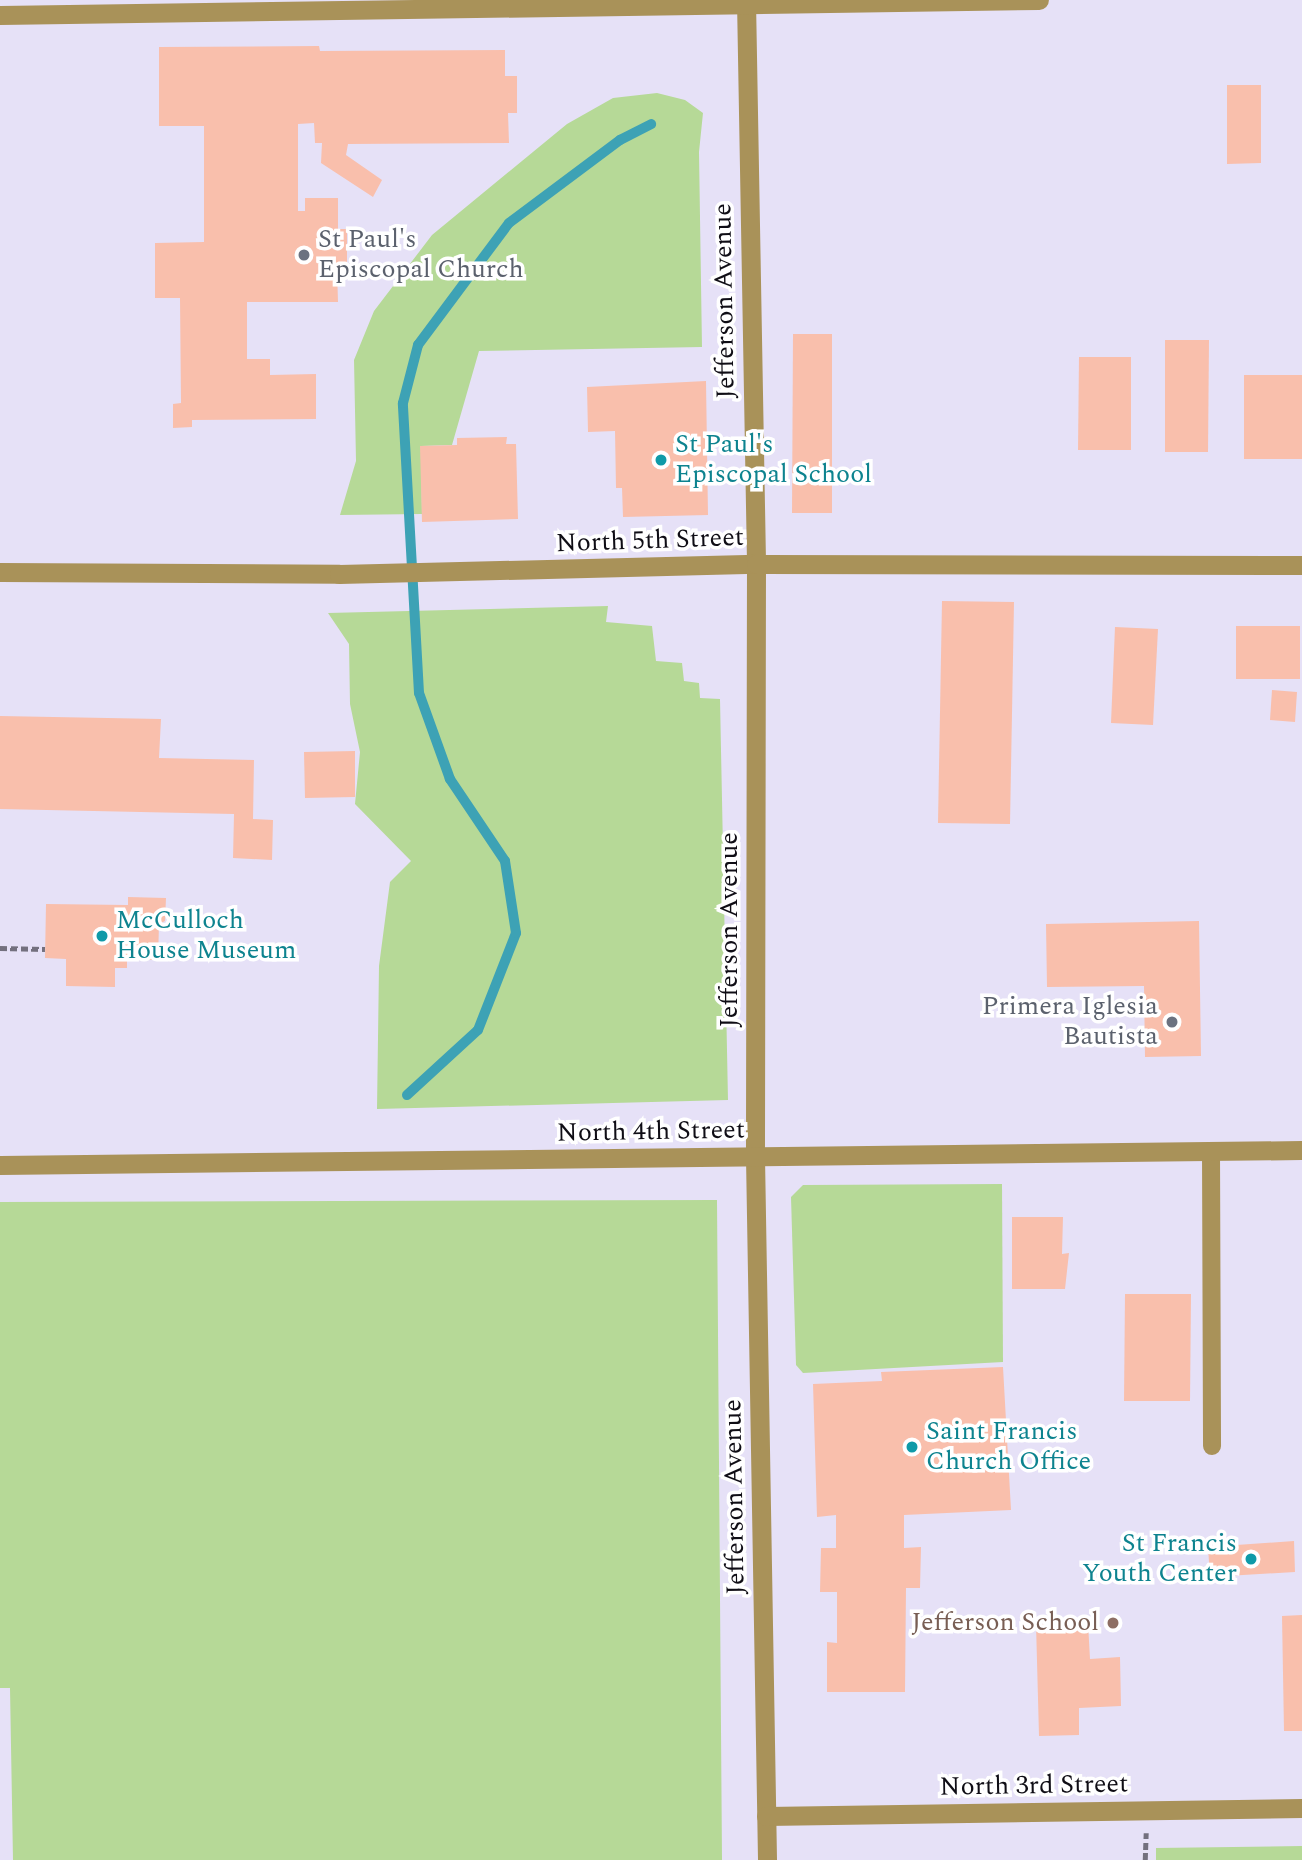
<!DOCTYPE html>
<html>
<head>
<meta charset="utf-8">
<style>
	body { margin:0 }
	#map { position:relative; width:1302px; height:1860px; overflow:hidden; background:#e6e1f7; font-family:Spectral,serif }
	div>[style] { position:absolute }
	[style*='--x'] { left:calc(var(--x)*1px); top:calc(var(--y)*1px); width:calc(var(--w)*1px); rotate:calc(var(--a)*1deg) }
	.green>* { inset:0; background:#b6d997 }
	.stream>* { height:10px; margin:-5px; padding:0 5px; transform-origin:5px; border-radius:5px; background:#3da2b5 }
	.building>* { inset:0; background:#f9bfac }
	.path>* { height:4.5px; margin-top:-2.25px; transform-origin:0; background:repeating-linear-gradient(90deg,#73707e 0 7px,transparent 0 10.5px) }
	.service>* { height:18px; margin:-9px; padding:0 9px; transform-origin:9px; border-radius:9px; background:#a99259 }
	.minor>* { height:19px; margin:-9.5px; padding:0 9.5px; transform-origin:9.5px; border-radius:9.5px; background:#a99259 }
	.tertiary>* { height:19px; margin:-9.5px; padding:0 9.5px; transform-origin:9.5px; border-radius:9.5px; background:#a99259 }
	.dots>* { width:19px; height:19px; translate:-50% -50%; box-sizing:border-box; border:4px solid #fff; border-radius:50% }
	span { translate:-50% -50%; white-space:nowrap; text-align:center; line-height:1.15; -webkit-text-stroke:7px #fff; paint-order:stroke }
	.worship-label { font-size:26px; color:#5b616d }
	.left { translate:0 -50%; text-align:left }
	.right { translate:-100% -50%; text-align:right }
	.street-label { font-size:26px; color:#0f0d15 }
	.culture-label { font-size:26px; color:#0d838f }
	.education-label { font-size:26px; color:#785e54 }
</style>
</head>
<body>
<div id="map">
	<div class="green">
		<div style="clip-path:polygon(657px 93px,685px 100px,703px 113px,699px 152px,702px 347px,479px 351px,452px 445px,421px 446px,422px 514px,340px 515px,356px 461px,354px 360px,374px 311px,432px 235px,567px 124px,613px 98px)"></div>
		<div style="clip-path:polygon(608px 606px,606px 622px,652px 626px,656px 661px,682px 663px,684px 681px,699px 683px,700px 698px,720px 699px,728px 1100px,377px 1109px,379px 966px,390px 882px,411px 861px,355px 804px,360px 752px,350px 704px,349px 644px,328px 613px)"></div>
		<div style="clip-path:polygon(1002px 1184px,1003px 1362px,803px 1373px,796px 1365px,791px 1197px,803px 1185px)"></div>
		<div style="clip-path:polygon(717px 1200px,722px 1860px,13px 1860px,10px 1688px,0 1688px,0 1202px)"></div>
		<div style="clip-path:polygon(1302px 1846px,1302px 1860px,1156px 1860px,1156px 1848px)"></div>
	</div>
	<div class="stream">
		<div style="--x:407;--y:1095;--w:96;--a:-42.5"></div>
		<div style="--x:478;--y:1030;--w:104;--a:-68.6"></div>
		<div style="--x:516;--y:933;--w:73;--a:-98.7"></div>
		<div style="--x:505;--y:861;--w:99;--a:-123.9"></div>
		<div style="--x:450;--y:779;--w:91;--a:-109.8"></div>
		<div style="--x:419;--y:693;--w:290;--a:-93.2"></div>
		<div style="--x:403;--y:403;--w:60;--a:-75.5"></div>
		<div style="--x:418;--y:345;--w:152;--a:-53.3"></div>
		<div style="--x:509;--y:223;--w:139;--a:-36.8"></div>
		<div style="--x:620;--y:140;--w:35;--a:-27"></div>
	</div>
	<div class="building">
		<div style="clip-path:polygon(319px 46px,320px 51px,505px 50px,505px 76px,517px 76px,517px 113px,508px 113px,509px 143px,348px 144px,346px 155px,382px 180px,373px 197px,321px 163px,322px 143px,315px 143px,314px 123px,298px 124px,298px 211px,305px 211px,305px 198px,338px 198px,338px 229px,347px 229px,347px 269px,337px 269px,338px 302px,247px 302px,247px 359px,270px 359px,270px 375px,316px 374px,316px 419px,192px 420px,192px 427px,173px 428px,173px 404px,181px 403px,180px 298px,155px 298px,155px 243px,204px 242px,204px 126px,159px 126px,159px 47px)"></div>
		<div style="clip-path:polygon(1227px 85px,1261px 85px,1261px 163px,1227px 164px)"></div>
		<div style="clip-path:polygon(793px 334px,832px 334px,832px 513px,792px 513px)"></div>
		<div style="clip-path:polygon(1165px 340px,1209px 340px,1208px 452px,1165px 452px)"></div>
		<div style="clip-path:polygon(1079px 357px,1131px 357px,1131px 450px,1078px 450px)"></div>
		<div style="clip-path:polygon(1244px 375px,1302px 375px,1302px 459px,1244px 459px)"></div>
		<div style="clip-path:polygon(706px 381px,708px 515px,623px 517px,622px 488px,616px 488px,615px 431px,588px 432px,587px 387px)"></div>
		<div style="clip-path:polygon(507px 437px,506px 444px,516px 444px,518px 519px,422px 522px,420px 446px,457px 445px,457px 438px)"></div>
		<div style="clip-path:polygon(942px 601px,1014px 602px,1010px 824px,938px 823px)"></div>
		<div style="clip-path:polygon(1236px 626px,1300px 626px,1300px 679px,1236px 679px)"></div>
		<div style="clip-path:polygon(1115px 627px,1158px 629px,1153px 725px,1111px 723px)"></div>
		<div style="clip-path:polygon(1272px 690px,1297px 692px,1295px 722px,1270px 720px)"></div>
		<div style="clip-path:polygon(0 716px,161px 719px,159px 758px,254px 760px,253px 819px,273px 820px,272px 860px,233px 858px,234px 814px,0 809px)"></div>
		<div style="clip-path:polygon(355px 751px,355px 797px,305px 798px,304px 752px)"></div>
		<div style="clip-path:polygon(128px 897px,166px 898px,165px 921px,159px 924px,158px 960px,127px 959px,127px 968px,115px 968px,115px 987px,66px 986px,66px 959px,45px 958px,46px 904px,128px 905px)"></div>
		<div style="clip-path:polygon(1199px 921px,1201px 1056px,1145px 1057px,1144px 986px,1047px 987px,1046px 924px)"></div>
		<div style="clip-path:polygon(1012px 1217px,1063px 1217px,1062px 1254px,1069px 1253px,1065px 1289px,1012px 1289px)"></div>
		<div style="clip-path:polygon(1125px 1294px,1191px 1294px,1190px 1401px,1124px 1401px)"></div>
		<div style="clip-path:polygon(1003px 1367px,1011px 1510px,904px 1515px,904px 1548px,921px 1547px,920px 1588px,906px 1588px,905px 1692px,827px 1692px,827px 1642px,837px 1643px,837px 1592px,820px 1592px,821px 1548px,836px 1548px,836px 1515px,817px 1517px,813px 1384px,882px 1381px,881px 1372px)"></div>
		<div style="clip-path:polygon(1294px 1541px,1295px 1572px,1210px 1577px,1208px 1547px)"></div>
		<div style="clip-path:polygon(1302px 1615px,1302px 1731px,1284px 1731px,1282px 1616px)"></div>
		<div style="clip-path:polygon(1088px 1623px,1090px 1659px,1120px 1657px,1121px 1706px,1079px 1708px,1079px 1735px,1039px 1736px,1036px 1624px)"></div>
	</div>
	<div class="path">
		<div style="--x:0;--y:948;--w:45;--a:1.3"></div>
		<div style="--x:1145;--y:1860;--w:27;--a:-88"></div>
	</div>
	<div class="service">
		<div style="--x:1211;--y:1151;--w:295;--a:89.8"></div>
	</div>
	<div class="minor">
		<div style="--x:746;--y:0;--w:564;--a:88.98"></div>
		<div style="--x:756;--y:564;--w:593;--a:90.1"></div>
		<div style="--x:755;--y:1157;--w:703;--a:89.02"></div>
		<div style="--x:0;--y:15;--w:1039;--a:-0.83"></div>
		<div style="--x:766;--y:1816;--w:536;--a:-0.86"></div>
	</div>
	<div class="tertiary">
		<div style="--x:0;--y:572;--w:339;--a:0.3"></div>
		<div style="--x:339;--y:574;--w:417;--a:-1.4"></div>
		<div style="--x:756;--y:564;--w:546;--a:0.1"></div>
		<div style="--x:0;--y:1165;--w:1302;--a:-0.66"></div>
	</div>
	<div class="dots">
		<div style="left:304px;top:255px;background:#6b7280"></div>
		<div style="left:661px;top:460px;background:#0f9aa8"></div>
		<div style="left:102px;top:936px;background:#0f9aa8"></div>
		<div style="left:1172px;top:1022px;background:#6b7280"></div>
		<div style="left:912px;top:1447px;background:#0f9aa8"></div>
		<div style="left:1251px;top:1559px;background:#0f9aa8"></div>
		<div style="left:1113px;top:1623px;background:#8d6e63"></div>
	</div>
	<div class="worship-label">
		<span class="left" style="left:318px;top:255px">St Paul's<br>Episcopal Church</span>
		<span class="right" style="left:1158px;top:1022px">Primera Iglesia<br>Bautista</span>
	</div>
	<div class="street-label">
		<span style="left:725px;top:301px;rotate:-91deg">Jefferson Avenue</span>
		<span style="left:650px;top:541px;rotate:-2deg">North 5th Street</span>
		<span style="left:730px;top:930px;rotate:-90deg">Jefferson Avenue</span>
		<span style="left:651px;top:1132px;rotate:-1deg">North 4th Street</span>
		<span style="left:735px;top:1497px;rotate:-91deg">Jefferson Avenue</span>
		<span style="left:1034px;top:1786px;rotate:-1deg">North 3rd Street</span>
	</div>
	<div class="culture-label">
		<span class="left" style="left:675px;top:460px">St Paul's<br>Episcopal School</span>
		<span class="left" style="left:116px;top:936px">McCulloch<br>House Museum</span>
		<span class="left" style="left:926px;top:1447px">Saint Francis<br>Church Office</span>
		<span class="right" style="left:1237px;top:1559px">St Francis<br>Youth Center</span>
	</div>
	<div class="education-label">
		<span class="right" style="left:1099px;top:1623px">Jefferson School</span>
	</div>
</div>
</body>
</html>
